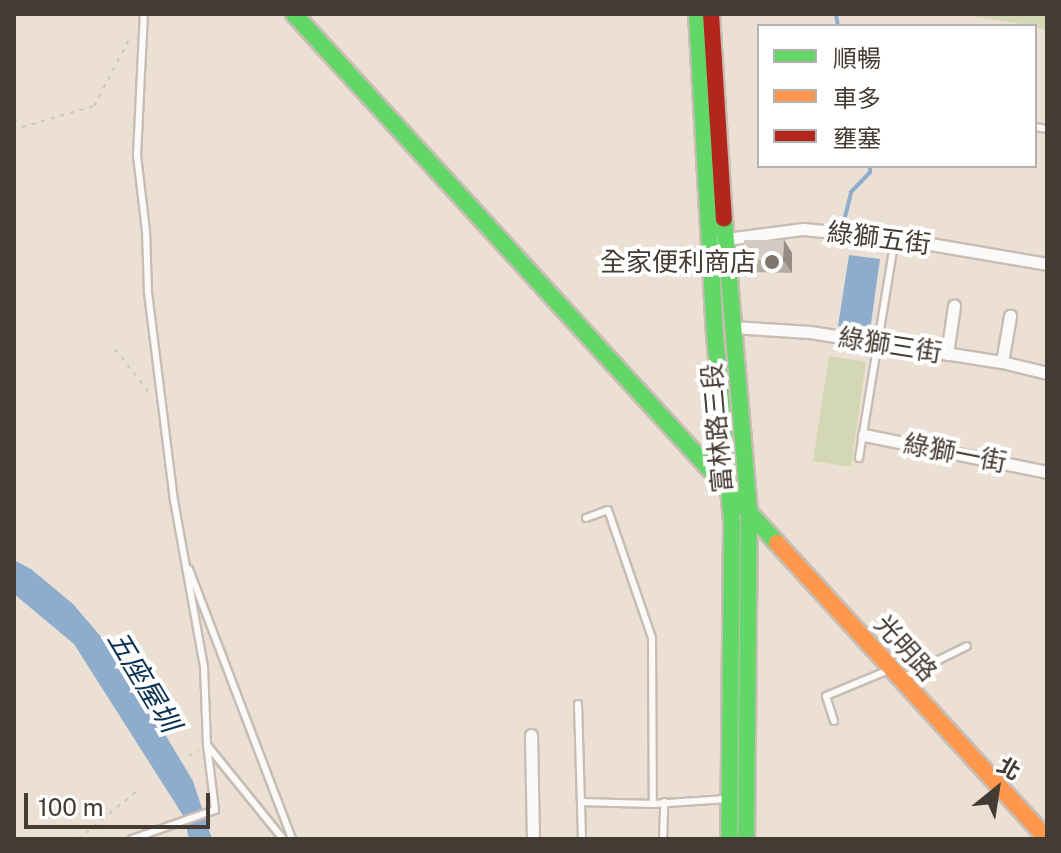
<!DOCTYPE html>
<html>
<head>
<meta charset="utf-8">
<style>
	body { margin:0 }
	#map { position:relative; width:1061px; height:853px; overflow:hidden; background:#ece0d5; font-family:"Public Sans","Noto Sans TC",sans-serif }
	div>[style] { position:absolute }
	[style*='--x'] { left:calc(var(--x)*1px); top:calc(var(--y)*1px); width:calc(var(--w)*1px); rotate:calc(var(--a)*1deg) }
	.green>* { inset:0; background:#d4d7b3 }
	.water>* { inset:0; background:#8eadcd }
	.stream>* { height:4px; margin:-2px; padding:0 2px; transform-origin:2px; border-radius:2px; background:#8eadcd }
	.path>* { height:2px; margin-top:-1px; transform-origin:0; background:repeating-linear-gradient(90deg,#c9c6c3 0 4px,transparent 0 10px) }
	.roads { filter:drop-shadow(2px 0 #c7bdb4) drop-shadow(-2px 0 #c7bdb4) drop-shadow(0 2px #c7bdb4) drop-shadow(0 -2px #c7bdb4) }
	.lane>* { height:6px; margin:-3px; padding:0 3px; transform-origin:3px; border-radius:3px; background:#fcfaf9 }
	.street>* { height:11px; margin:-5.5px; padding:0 5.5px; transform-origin:5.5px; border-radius:5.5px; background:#fcfaf9 }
	.fast>* { height:16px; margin:-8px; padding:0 8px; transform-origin:8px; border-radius:8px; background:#63d668 }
	.slow>* { height:16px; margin:-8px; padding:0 8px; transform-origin:8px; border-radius:8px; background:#ff974d }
	.jam>* { height:16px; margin:-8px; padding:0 8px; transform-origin:8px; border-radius:8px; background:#b3261e }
	.wall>* { inset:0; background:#b5aea6 }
	.shaded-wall>* { inset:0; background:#948d87 }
	.building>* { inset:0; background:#d3cac1 }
	.dots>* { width:22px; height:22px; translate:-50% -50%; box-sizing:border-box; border:4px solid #fff; border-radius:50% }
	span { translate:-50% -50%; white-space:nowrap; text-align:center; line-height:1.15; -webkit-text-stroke:8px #fff; paint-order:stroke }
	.street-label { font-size:26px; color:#443b33 }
	.poi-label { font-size:26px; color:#443b33 }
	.right { translate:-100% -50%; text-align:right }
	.water-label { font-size:28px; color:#0a3152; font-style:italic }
	.frame { position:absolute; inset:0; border:16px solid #443b33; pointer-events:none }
	.legend { position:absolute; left:757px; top:24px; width:280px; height:144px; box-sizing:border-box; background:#fff; border:2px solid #b4b1ad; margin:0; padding:10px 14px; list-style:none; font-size:24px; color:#443b33 }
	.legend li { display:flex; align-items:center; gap:16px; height:40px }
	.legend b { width:40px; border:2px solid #b4b1ad }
	.north { position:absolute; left:957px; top:749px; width:80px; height:80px; -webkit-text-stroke:6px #fff; paint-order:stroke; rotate:30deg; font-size:22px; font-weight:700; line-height:32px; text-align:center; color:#443b33 }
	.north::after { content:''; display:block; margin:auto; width:28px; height:36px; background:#443b33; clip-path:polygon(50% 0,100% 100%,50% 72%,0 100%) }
	.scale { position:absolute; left:24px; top:793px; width:186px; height:36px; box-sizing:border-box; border:4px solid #443b33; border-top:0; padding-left:10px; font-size:24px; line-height:28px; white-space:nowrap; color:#443b33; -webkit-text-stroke:6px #fff; paint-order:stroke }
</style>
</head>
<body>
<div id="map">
	<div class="green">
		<div style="clip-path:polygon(958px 14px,1047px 14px,1047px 31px,1035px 26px)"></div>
		<div style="clip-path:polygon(829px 356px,866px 362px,851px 467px,813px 461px)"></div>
	</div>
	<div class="water">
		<div style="clip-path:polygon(849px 255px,880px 259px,870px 331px,838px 326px)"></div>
		<div style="clip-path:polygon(14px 560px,31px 569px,73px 604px,120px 659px,193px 781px,212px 839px,189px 839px,184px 817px,74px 644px,14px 594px)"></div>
	</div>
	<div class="stream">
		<div style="--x:836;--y:14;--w:12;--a:81"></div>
		<div style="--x:844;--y:221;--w:30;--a:-76"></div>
		<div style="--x:851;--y:192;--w:28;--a:-46"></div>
		<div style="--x:870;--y:172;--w:6;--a:-90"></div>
	</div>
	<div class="path">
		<div style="--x:14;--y:119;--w:11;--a:45"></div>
		<div style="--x:22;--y:127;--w:75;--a:-16.3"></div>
		<div style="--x:94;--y:106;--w:81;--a:-62.2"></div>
		<div style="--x:115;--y:349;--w:60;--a:51.8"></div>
		<div style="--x:189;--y:756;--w:12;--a:-31"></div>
		<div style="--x:78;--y:839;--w:76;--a:-39.1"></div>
	</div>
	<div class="roads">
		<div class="lane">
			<div style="--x:1035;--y:127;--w:12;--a:9"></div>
			<div style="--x:859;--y:458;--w:223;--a:-80.7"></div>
			<div style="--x:586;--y:518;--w:23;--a:-20"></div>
			<div style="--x:608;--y:510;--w:135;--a:71"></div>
			<div style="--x:652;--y:638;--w:166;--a:89.7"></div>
			<div style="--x:189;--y:569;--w:289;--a:69.1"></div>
			<div style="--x:904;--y:677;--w:70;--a:-26.2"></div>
			<div style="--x:578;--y:704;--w:135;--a:88.3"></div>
			<div style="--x:834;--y:721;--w:26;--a:-108"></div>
			<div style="--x:826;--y:696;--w:68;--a:-22.4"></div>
			<div style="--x:207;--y:745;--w:121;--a:51"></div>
			<div style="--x:581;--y:802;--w:72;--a:1.6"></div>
			<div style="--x:653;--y:804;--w:74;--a:-3.9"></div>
			<div style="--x:132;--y:839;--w:88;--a:-19.3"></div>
			<div style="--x:215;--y:810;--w:65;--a:-97"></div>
			<div style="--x:207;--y:745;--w:78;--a:-92.2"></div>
			<div style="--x:204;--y:667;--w:169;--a:-100.2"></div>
			<div style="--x:174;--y:501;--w:212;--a:-97.1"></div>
			<div style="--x:148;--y:291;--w:60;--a:-91.9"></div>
			<div style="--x:146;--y:231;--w:77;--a:-96.8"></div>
			<div style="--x:137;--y:155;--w:141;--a:-87.2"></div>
			<div style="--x:663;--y:839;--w:37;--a:-88"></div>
		</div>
		<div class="street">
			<div style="--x:719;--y:240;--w:85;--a:-7.5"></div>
			<div style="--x:803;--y:229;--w:92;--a:5.6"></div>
			<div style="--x:895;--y:238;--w:154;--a:9.7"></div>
			<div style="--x:732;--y:327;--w:78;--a:3.7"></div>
			<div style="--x:810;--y:332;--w:194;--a:8.9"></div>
			<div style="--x:1002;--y:362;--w:46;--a:13.7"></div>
			<div style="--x:947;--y:354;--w:49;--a:-81.7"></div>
			<div style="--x:1002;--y:362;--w:47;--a:-80.1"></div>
			<div style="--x:864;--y:435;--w:187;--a:11.4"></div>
			<div style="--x:531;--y:735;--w:104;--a:88.9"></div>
		</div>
		<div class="fast">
			<div style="--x:294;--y:14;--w:716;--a:47.6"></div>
			<div style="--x:697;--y:14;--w:322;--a:86.8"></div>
			<div style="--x:715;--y:335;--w:189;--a:84.8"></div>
			<div style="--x:732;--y:523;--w:316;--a:90.5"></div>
			<div style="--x:724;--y:219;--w:290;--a:85.1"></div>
			<div style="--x:749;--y:508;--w:331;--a:90.5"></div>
		</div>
		<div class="slow">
			<div style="--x:777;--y:543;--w:401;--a:47.6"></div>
		</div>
		<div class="jam">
			<div style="--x:711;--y:14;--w:205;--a:86.4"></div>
		</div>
	</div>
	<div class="wall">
		<div style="clip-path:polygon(784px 240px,792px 253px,792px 273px,752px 272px,744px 260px)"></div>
	</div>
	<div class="shaded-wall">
		<div style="clip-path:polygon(784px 240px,792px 253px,792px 273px,783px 260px)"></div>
	</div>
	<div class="building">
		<div style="clip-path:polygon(744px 240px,784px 240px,783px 260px,744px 260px)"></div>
	</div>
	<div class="dots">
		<div style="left:772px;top:262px;background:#7f756c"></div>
	</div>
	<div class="street-label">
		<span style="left:879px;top:238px;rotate:7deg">綠獅五街</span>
		<span style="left:890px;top:345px;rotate:9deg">綠獅三街</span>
		<span style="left:717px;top:428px;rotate:-95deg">富林路三段</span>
		<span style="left:955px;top:453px;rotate:11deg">綠獅一街</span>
		<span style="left:906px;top:648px;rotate:48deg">光明路</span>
	</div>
	<div class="poi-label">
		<span class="right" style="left:756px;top:262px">全家便利商店</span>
	</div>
	<div class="water-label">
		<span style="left:144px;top:681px;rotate:59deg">五座屋圳</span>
	</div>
	<div class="frame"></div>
	<ul class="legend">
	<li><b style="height:10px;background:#63d668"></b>順暢</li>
	<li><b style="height:10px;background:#ff974d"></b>車多</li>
	<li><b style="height:10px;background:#b3261e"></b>壅塞</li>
	</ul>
	<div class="north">北</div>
	<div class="scale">100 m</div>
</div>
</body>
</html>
